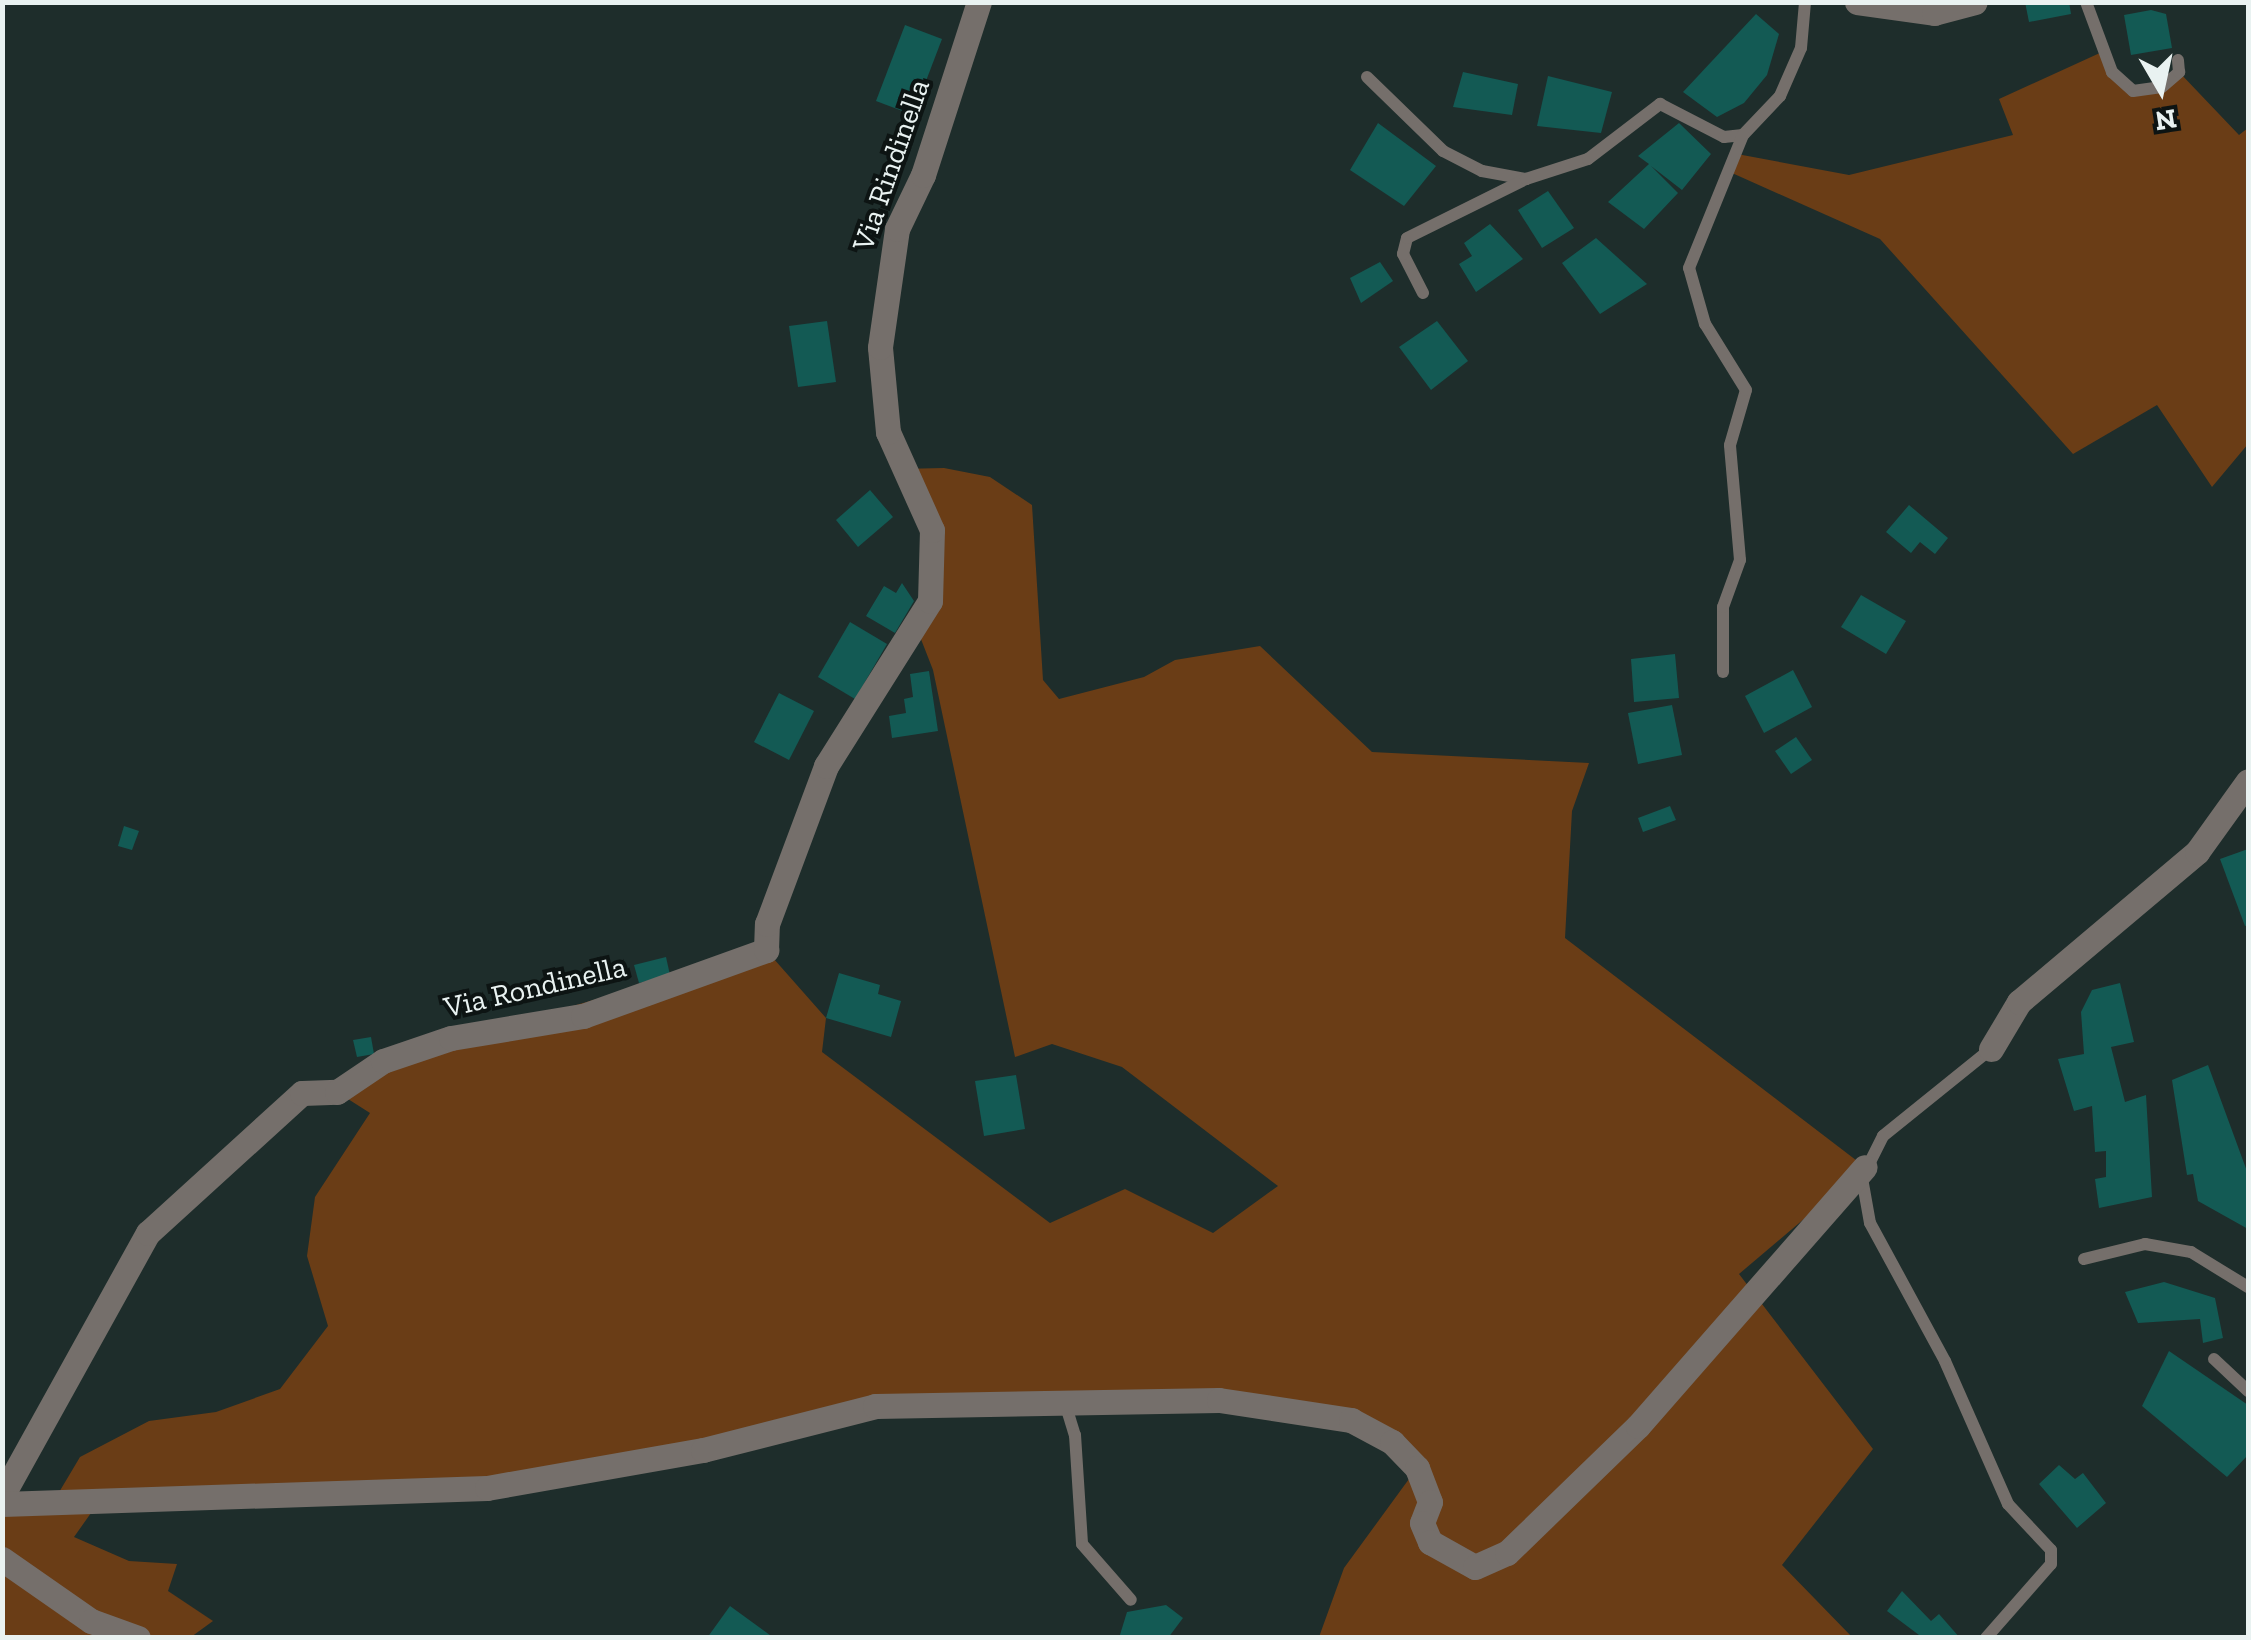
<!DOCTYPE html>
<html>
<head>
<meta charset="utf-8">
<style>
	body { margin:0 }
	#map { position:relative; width:2251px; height:1640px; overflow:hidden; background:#1e2d2b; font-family:"Zilla Slab",serif }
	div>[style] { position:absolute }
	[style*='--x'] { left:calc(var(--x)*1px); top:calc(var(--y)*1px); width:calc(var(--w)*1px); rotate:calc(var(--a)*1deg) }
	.green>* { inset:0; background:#6a3d16 }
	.building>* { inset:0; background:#135a54 }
	.lane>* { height:12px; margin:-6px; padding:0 6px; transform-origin:6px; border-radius:6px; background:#756f6b }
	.street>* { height:25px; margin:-12.5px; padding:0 12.5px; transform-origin:12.5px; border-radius:12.5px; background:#756f6b }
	span { translate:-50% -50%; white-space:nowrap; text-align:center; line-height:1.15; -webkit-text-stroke:8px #0d1413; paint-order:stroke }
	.street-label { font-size:30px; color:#e9f2f1 }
	.frame { position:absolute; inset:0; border:5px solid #e9f2f1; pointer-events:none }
	.north { position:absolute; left:2111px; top:40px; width:100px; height:100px; -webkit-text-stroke:8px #0d1413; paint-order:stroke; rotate:171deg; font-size:28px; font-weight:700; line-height:40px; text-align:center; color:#e9f2f1 }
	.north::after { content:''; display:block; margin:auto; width:35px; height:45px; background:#e9f2f1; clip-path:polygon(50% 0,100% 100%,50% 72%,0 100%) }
</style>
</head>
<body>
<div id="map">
	<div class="green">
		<div style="clip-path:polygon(2102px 52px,2133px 91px,2162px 87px,2179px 72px,2239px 135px,2248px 128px,2248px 444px,2212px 487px,2157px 405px,2073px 454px,1880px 239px,1732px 173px,1737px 154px,1849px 175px,2013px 135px,1999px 99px)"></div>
		<div style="clip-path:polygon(944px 468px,990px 477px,1032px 505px,1043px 680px,1059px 699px,1144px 677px,1175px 660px,1260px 646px,1372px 752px,1589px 763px,1572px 811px,1565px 938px,1865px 1167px,1739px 1274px,1873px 1449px,1782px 1565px,1852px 1637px,1319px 1637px,1344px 1568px,1417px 1468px,1303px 1409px,939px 1400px,633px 1464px,91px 1513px,74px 1537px,129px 1561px,177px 1564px,168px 1591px,213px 1621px,191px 1637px,3px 1638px,3px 1504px,55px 1499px,80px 1457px,149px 1421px,216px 1412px,280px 1389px,328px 1326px,307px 1256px,315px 1197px,370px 1113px,337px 1092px,383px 1061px,766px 950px,826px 1018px,822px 1052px,1050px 1223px,1125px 1189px,1213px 1233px,1278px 1186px,1122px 1067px,1052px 1044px,1015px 1057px,933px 670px,917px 629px,934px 567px,899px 469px)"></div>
	</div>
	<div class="building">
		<div style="clip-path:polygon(2025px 2px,2069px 2px,2071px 14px,2029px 22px)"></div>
		<div style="clip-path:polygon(2151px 10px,2166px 14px,2172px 48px,2131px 55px,2124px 15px)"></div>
		<div style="clip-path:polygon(1756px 14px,1779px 34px,1767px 75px,1744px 103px,1717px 117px,1683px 92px)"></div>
		<div style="clip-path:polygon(905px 25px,942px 39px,913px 115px,876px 101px)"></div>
		<div style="clip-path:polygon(1463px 72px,1518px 84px,1512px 115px,1453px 107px)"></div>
		<div style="clip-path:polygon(1548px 76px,1612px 92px,1601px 133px,1537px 126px)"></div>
		<div style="clip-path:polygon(1378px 123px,1436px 166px,1404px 206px,1350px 170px)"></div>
		<div style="clip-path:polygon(1679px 123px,1711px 154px,1682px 190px,1651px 166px,1678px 193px,1644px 229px,1608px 202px,1649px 164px,1638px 156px)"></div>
		<div style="clip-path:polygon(1548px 191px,1574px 228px,1542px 248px,1518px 210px)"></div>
		<div style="clip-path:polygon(1490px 224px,1523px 259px,1476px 292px,1459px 264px,1472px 256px,1464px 243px)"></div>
		<div style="clip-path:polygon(1596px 238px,1647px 284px,1600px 314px,1562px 263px)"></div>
		<div style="clip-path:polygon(1380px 262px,1393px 281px,1361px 303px,1350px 278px)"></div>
		<div style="clip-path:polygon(827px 321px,836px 382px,798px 387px,789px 326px)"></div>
		<div style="clip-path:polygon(1437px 321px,1468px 361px,1431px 390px,1399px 347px)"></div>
		<div style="clip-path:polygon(870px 490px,893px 517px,858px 547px,836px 520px)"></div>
		<div style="clip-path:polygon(1909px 505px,1948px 538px,1935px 554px,1920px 542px,1911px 553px,1886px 532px)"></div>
		<div style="clip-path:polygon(902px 583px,914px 601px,895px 633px,866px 616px,884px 586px,896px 593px)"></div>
		<div style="clip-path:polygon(1861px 595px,1906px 621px,1886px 654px,1841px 627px)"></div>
		<div style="clip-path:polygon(850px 622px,887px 644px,855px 699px,818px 677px)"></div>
		<div style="clip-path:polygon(1675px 654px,1679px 698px,1634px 702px,1631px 659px)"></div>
		<div style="clip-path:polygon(1793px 670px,1812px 707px,1764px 733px,1745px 696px)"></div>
		<div style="clip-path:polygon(929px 671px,938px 731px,892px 738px,889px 716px,906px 713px,904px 699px,913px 697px,910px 674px)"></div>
		<div style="clip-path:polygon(779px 693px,814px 711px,789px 760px,754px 742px)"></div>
		<div style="clip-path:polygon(1672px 705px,1682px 755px,1638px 764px,1628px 713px)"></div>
		<div style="clip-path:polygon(1796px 737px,1812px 760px,1791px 774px,1775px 751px)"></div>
		<div style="clip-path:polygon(1670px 806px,1676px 820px,1643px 832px,1638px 818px)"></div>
		<div style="clip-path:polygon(124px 826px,139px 831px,132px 850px,118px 846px)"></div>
		<div style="clip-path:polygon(2248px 849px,2248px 925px,2245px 926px,2220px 859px)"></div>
		<div style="clip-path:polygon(666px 957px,670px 975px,639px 983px,634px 965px)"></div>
		<div style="clip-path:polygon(839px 973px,880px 985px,878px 994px,901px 1001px,891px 1037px,826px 1018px)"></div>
		<div style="clip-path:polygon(2120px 983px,2134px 1042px,2111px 1047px,2125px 1102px,2146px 1095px,2152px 1197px,2099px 1208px,2095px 1179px,2106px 1177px,2106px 1151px,2095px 1152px,2092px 1106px,2074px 1111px,2058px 1059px,2084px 1054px,2081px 1012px,2092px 990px)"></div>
		<div style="clip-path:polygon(371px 1037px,374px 1054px,357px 1057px,353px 1040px)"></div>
		<div style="clip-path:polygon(2208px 1065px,2248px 1174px,2248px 1229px,2198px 1201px,2193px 1174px,2187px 1175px,2172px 1080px)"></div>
		<div style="clip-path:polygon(1016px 1075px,1025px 1129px,984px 1136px,975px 1081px)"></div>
		<div style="clip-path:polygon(2164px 1282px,2215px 1298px,2223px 1338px,2203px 1343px,2200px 1319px,2138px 1323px,2125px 1292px)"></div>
		<div style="clip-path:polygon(2169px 1351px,2248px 1405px,2248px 1455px,2227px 1477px,2142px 1406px)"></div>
		<div style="clip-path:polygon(2059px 1465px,2075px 1479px,2083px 1473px,2106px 1503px,2077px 1528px,2039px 1484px)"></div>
		<div style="clip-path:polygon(1902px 1591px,1931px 1621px,1939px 1614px,1960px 1638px,1923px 1638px,1887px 1611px)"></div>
		<div style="clip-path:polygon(1166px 1605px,1183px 1618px,1168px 1638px,1119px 1638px,1127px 1612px)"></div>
		<div style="clip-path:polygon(730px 1606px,774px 1638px,707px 1638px)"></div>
	</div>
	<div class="lane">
		<div style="--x:2086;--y:2;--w:75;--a:69.6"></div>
		<div style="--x:2112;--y:72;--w:28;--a:42"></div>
		<div style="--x:2133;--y:91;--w:29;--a:-8"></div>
		<div style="--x:2162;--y:87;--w:23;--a:-41"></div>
		<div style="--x:2179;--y:72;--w:12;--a:-95"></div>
		<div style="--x:1367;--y:77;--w:106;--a:44.2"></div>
		<div style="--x:1443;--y:151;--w:44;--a:27.1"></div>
		<div style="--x:1482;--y:171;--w:45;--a:10.3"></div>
		<div style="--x:1423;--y:293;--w:44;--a:-117.1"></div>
		<div style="--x:1403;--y:254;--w:16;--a:-76"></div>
		<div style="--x:1407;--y:238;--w:133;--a:-26.4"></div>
		<div style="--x:1526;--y:179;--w:65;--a:-17.9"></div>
		<div style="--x:1588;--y:159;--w:91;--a:-37.4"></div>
		<div style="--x:1660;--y:104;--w:72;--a:27.3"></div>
		<div style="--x:1724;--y:137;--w:19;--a:-6"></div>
		<div style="--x:1743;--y:135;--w:54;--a:-46.5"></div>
		<div style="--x:1780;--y:96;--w:52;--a:-66.4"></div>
		<div style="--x:1801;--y:48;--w:46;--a:-85"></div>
		<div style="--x:1723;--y:672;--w:65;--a:-90"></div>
		<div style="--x:1723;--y:607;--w:50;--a:-70.1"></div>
		<div style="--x:1740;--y:560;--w:115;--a:-95"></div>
		<div style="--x:1730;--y:445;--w:57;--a:-73.8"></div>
		<div style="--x:1746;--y:390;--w:78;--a:-121.8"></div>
		<div style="--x:1705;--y:324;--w:58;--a:-105.9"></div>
		<div style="--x:1689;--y:268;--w:144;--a:-67.9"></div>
		<div style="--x:2084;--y:1259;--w:63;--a:-13.8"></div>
		<div style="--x:2145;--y:1244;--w:47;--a:9.9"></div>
		<div style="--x:2191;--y:1252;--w:67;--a:31.6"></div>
		<div style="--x:2214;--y:1359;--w:47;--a:43.3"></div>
		<div style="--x:1065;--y:1403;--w:34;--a:73"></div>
		<div style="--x:1075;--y:1435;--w:109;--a:86.3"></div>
		<div style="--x:1082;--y:1544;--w:74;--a:48.8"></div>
		<div style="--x:1986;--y:1638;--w:98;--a:-48.7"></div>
		<div style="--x:2051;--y:1564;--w:14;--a:-90"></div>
		<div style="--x:2051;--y:1550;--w:63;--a:-133.1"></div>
		<div style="--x:2008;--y:1504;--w:156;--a:-113.8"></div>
		<div style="--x:1945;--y:1361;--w:157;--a:-118.5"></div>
		<div style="--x:1870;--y:1223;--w:46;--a:-100.1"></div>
		<div style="--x:1862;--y:1178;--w:47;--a:-63.4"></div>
		<div style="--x:1883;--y:1136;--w:139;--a:-38.9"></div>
	</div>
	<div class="street">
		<div style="--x:1857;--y:2;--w:78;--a:8.1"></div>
		<div style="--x:1934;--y:13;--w:42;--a:-15"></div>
		<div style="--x:1991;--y:1049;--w:55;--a:-59.2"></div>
		<div style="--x:2019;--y:1002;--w:233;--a:-40.1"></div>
		<div style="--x:2197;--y:852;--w:87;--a:-54.3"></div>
		<div style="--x:2;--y:1496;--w:301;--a:-61"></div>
		<div style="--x:148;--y:1233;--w:208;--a:-42.3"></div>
		<div style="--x:302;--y:1093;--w:35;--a:-2"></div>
		<div style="--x:337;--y:1092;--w:55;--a:-34"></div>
		<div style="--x:383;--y:1061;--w:72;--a:-18.7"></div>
		<div style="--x:451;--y:1038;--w:134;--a:-9.5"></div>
		<div style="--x:583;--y:1016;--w:195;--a:-19.8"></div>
		<div style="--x:766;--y:950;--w:26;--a:-88"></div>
		<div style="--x:767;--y:924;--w:169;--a:-69.5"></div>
		<div style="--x:826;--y:766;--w:195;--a:-57.8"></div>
		<div style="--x:930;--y:601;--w:71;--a:-88.4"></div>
		<div style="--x:932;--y:530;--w:107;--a:-114.2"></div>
		<div style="--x:888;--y:432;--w:85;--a:-95.4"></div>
		<div style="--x:880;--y:347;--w:119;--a:-81.8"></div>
		<div style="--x:897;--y:229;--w:60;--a:-64.3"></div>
		<div style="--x:923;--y:175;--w:182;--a:-72.1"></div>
		<div style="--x:2;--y:1504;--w:485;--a:-1.9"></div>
		<div style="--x:487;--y:1488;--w:219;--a:-10"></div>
		<div style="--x:703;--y:1450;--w:178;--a:-14.3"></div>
		<div style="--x:875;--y:1406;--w:344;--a:-1"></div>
		<div style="--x:1219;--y:1400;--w:134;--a:8.6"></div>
		<div style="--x:1351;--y:1420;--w:47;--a:28.2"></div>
		<div style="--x:1392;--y:1442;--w:36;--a:46"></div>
		<div style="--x:1417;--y:1468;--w:36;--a:69"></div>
		<div style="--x:1430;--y:1502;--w:22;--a:111"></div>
		<div style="--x:1422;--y:1523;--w:21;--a:67"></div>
		<div style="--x:1430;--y:1542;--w:51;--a:29.1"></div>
		<div style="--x:1475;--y:1567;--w:35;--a:-24"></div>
		<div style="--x:1507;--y:1553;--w:182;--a:-44.1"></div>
		<div style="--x:1638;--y:1426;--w:344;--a:-48.8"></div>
		<div style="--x:2;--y:1559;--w:108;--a:34.9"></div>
		<div style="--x:91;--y:1621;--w:50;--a:19.9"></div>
	</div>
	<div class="street-label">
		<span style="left:891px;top:165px;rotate:-71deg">Via Rindinella</span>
		<span style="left:535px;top:987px;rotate:-13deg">Via Rondinella</span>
	</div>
	<div class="frame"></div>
	<div class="north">N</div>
</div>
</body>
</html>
